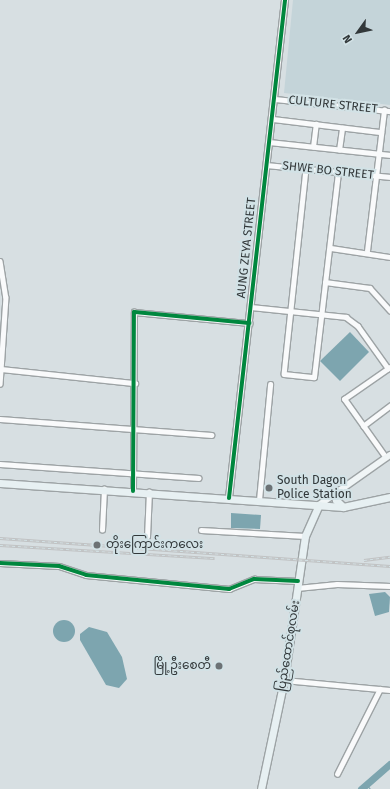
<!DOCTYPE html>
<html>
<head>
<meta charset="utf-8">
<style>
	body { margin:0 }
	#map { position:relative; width:390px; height:789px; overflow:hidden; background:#d7dfe2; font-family:"Fira Sans","Noto Sans Myanmar",sans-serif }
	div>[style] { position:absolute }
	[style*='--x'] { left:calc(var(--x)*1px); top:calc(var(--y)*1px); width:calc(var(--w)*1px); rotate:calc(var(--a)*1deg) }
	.built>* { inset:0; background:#c4d4d9 }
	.water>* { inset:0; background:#7da5af }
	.round { border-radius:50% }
	.stream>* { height:1px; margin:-0.5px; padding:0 0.5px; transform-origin:0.5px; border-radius:0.5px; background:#7da5af }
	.river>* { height:7px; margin:-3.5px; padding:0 3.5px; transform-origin:3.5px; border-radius:3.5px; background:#7da5af }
	.roads { filter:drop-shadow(1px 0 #9da3a5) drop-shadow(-1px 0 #9da3a5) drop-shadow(0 1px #9da3a5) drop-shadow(0 -1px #9da3a5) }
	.minor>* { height:4.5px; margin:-2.25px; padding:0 2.25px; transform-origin:2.25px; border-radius:2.25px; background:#f9fafb }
	.tertiary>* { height:5.5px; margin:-2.75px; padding:0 2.75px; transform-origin:2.75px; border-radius:2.75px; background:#f9fafb }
	.secondary>* { height:6px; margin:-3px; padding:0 3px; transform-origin:3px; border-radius:3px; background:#f0f5f6 }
	.primary>* { height:7px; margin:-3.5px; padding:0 3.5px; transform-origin:3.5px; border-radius:3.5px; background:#e7f0f2 }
	.rail>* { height:2.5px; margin-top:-1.25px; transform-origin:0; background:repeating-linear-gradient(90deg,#d2e2e6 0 3px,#c0c2c3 0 6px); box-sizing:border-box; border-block:1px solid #c0c2c3 }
	.cycleway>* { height:4px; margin:-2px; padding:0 2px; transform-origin:2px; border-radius:2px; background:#00873e }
	.dots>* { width:11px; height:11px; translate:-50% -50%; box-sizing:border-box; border:2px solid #d2e2e6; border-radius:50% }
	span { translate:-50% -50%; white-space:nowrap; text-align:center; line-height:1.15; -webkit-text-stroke:4px #d2e2e6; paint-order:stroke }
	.street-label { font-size:12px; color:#32383a }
	.poi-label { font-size:12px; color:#32383a }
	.left { translate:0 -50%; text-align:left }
	.right { translate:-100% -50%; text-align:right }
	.north { position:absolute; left:338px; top:12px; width:40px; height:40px; -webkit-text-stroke:3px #d2e2e6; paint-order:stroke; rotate:237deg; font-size:11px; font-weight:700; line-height:16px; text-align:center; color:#32383a }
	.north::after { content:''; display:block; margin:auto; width:14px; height:18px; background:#32383a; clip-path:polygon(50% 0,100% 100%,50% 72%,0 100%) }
</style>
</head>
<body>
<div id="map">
	<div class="built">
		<div style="clip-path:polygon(293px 0,390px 0,390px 105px,284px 93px)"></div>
	</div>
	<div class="water">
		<div style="clip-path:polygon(350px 332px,369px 352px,340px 381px,320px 361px)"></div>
		<div style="clip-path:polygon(231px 513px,261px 515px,260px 529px,231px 528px)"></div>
		<div style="clip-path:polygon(385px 592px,390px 597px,389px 612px,375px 616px,369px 594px)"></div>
		<div class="round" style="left:53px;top:620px;width:22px;height:22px"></div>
		<div style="clip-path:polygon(89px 627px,107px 632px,122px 657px,127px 679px,119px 688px,106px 685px,80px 640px,80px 634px)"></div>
	</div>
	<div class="stream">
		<div style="--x:366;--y:784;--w:6;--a:51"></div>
	</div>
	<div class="river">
		<div style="--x:361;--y:789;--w:38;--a:-41"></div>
	</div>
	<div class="roads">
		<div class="minor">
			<div style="--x:275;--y:99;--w:116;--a:6"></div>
			<div style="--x:273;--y:119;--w:109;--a:6.9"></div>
			<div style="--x:269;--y:142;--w:122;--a:6.1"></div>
			<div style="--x:313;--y:147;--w:23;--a:-83"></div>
			<div style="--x:339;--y:150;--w:22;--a:-82"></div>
			<div style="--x:266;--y:165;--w:125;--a:5.5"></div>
			<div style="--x:306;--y:169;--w:206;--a:96.1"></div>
			<div style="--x:284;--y:374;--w:30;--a:6"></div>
			<div style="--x:314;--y:377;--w:206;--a:-83.3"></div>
			<div style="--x:331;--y:248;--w:60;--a:8.7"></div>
			<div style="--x:367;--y:251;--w:142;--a:-83.1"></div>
			<div style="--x:0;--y:261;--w:36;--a:81"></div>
			<div style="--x:6;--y:297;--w:87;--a:93.9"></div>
			<div style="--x:325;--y:282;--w:45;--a:7.6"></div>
			<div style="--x:370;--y:288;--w:30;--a:48"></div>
			<div style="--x:251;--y:307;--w:96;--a:6"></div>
			<div style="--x:346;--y:317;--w:15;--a:37"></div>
			<div style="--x:358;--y:326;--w:52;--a:54.5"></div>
			<div style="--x:1;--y:369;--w:135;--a:6"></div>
			<div style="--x:0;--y:419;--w:212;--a:4.3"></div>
			<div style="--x:363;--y:426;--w:34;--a:-37"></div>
			<div style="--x:386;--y:458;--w:72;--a:-125.4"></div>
			<div style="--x:344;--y:399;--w:56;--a:-34.8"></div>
			<div style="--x:0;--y:464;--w:199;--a:4"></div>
			<div style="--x:133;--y:491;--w:179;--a:-89.7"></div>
			<div style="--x:134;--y:312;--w:116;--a:5.5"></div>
			<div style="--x:259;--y:500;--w:116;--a:-84.5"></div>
			<div style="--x:102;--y:530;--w:41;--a:-87.2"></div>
			<div style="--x:201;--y:530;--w:104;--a:3.3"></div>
			<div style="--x:147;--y:537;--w:45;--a:-87.5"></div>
			<div style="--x:0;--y:563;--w:59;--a:2.9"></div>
			<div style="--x:59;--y:566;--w:28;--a:18"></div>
			<div style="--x:86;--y:575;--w:144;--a:5.6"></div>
			<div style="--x:229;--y:589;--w:27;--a:-22"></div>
			<div style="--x:254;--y:579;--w:44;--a:2.6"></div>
			<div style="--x:297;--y:588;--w:40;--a:-5.7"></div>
			<div style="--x:337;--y:584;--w:53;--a:2.2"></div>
			<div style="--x:284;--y:680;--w:106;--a:5.4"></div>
			<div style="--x:337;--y:774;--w:95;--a:-63.2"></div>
		</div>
		<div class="tertiary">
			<div style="--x:229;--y:498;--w:501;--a:-83.58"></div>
		</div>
		<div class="secondary">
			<div style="--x:319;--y:505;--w:87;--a:-35.2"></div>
		</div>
		<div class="primary">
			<div style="--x:0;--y:483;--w:344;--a:4"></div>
			<div style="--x:343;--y:507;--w:48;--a:-12"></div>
			<div style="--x:337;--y:491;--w:9;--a:96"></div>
			<div style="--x:336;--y:500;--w:10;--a:45"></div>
			<div style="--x:261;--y:789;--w:111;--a:-78.1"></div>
			<div style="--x:284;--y:680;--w:146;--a:-81.7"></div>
			<div style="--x:305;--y:536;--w:34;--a:-66"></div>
		</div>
	</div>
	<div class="rail">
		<div style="--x:0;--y:538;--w:391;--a:4.1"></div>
		<div style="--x:0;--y:545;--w:215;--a:3.5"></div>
		<div style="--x:364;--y:560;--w:26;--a:-7"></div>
	</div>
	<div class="cycleway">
		<div style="--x:133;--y:491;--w:179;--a:-89.7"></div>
		<div style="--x:134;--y:312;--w:116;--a:5.5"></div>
		<div style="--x:229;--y:498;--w:501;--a:-83.58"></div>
		<div style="--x:0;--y:563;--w:59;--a:2.9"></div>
		<div style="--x:59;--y:566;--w:28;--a:18"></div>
		<div style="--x:86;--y:575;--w:144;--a:5.6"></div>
		<div style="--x:229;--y:589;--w:27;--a:-22"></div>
		<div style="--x:254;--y:579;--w:44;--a:2.6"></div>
	</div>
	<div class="dots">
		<div style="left:269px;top:488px;background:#6c7275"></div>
		<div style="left:97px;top:545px;background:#6c7275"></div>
		<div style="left:219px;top:666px;background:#6c7275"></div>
	</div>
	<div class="street-label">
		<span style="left:333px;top:105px;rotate:6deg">CULTURE STREET</span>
		<span style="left:328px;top:171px;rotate:6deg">SHWE BO STREET</span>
		<span style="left:247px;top:248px;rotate:-84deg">AUNG ZEYA STREET</span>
		<span style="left:289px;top:646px;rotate:-81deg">ပြည်ထောင်စုလမ်း</span>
	</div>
	<div class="poi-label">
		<span class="left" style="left:277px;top:488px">South Dagon<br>Police Station</span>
		<span class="left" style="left:106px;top:545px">တိုးကြောင်းကလေး</span>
		<span class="right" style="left:211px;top:666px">မြို့ဦးစေတီ</span>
	</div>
	<div class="north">N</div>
</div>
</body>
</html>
